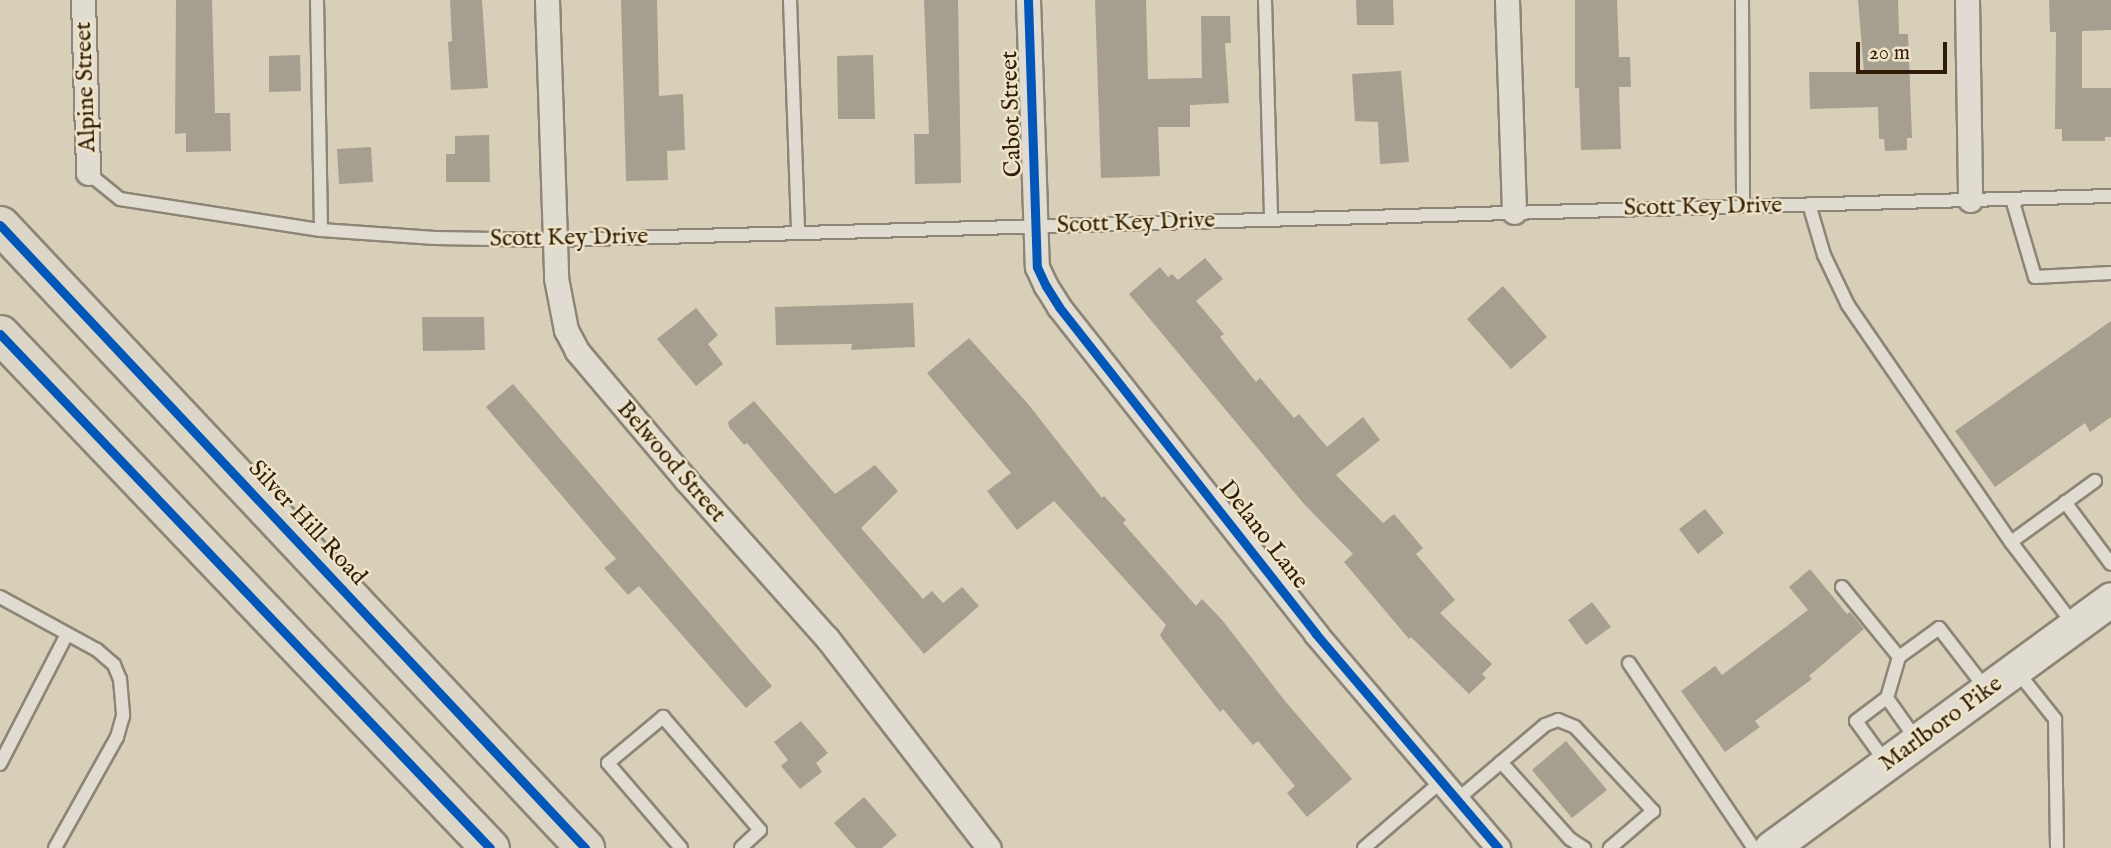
<!DOCTYPE html>
<html>
<head>
<meta charset="utf-8">
<style>
	body { margin:0 }
	#map { position:relative; width:2111px; height:848px; overflow:hidden; background:#d8cfb8; font-family:"IM FELL English",serif }
	div>[style] { position:absolute }
	[style*='--x'] { left:calc(var(--x)*1px); top:calc(var(--y)*1px); width:calc(var(--w)*1px); rotate:calc(var(--a)*1deg) }
	.building>* { inset:0; background:#a69f8f }
	.roads { filter:drop-shadow(2px 0 #8d8575) drop-shadow(-2px 0 #8d8575) drop-shadow(0 2px #8d8575) drop-shadow(0 -2px #8d8575) }
	.lane>* { height:12px; margin:-6px; padding:0 6px; transform-origin:6px; border-radius:6px; background:#e0dcd1 }
	.street>* { height:23px; margin:-11.5px; padding:0 11.5px; transform-origin:11.5px; border-radius:11.5px; background:#e0dcd1 }
	.secondary>* { height:33px; margin:-16.5px; padding:0 16.5px; transform-origin:16.5px; border-radius:16.5px; background:#e0dcd1 }
	.primary>* { height:37px; margin:-18.5px; padding:0 18.5px; transform-origin:18.5px; border-radius:18.5px; background:#dbd6c8 }
	.cycleway>* { height:9px; margin:-4.5px; padding:0 4.5px; transform-origin:4.5px; border-radius:4.5px; background:#0057b8 }
	span { translate:-50% -50%; white-space:nowrap; text-align:center; line-height:1.15; -webkit-text-stroke:5px #efe4c8; paint-order:stroke }
	.street-label { font-size:24px; color:#301d07 }
	.scale { position:absolute; left:1856px; top:42px; width:91px; height:32px; box-sizing:border-box; border:4px solid #301d07; border-top:0; padding-left:9px; font-size:21px; line-height:24px; white-space:nowrap; color:#301d07; -webkit-text-stroke:5px #efe4c8; paint-order:stroke }
</style>
</head>
<body>
<div id="map">
	<div class="building">
		<div style="clip-path:polygon(176px 0,212px 0,215px 113px,230px 113px,231px 151px,186px 152px,186px 133px,175px 134px)"></div>
		<div style="clip-path:polygon(450px 0,482px 0,488px 88px,451px 90px,448px 42px,452px 41px)"></div>
		<div style="clip-path:polygon(621px 0,657px 0,659px 96px,683px 94px,685px 150px,667px 151px,668px 180px,626px 181px)"></div>
		<div style="clip-path:polygon(924px 0,958px 0,961px 183px,915px 184px,914px 134px,929px 134px)"></div>
		<div style="clip-path:polygon(1095px 0,1146px 0,1148px 79px,1202px 78px,1201px 16px,1230px 16px,1231px 43px,1225px 43px,1229px 103px,1190px 105px,1190px 127px,1158px 127px,1160px 176px,1101px 178px)"></div>
		<div style="clip-path:polygon(1356px 0,1393px 0,1394px 25px,1357px 25px)"></div>
		<div style="clip-path:polygon(1575px 0,1617px 0,1619px 57px,1630px 57px,1631px 87px,1619px 87px,1621px 149px,1581px 150px,1579px 88px,1575px 88px)"></div>
		<div style="clip-path:polygon(1858px 0,1898px 0,1899px 34px,1908px 34px,1912px 138px,1907px 138px,1907px 150px,1885px 151px,1884px 139px,1879px 139px,1878px 107px,1810px 109px,1809px 72px,1864px 72px)"></div>
		<div style="clip-path:polygon(2049px 0,2111px 0,2111px 30px,2082px 31px,2082px 88px,2111px 88px,2111px 137px,2105px 137px,2105px 141px,2062px 141px,2062px 129px,2055px 129px,2056px 32px,2050px 32px)"></div>
		<div style="clip-path:polygon(300px 55px,301px 91px,269px 92px,269px 56px)"></div>
		<div style="clip-path:polygon(873px 55px,875px 119px,838px 119px,837px 56px)"></div>
		<div style="clip-path:polygon(1401px 71px,1409px 162px,1380px 164px,1378px 122px,1355px 121px,1352px 74px)"></div>
		<div style="clip-path:polygon(489px 135px,490px 182px,446px 182px,446px 154px,455px 154px,455px 136px)"></div>
		<div style="clip-path:polygon(371px 147px,373px 182px,339px 184px,337px 149px)"></div>
		<div style="clip-path:polygon(1205px 258px,1223px 279px,1196px 301px,1224px 334px,1220px 337px,1256px 382px,1260px 378px,1294px 418px,1299px 414px,1327px 447px,1363px 417px,1380px 440px,1336px 475px,1383px 523px,1394px 514px,1423px 548px,1416px 554px,1455px 600px,1440px 613px,1492px 664px,1482px 674px,1486px 678px,1469px 694px,1411px 637px,1409px 639px,1344px 562px,1353px 554px,1304px 504px,1129px 294px,1160px 267px,1168px 277px,1172px 274px,1178px 280px)"></div>
		<div style="clip-path:polygon(1503px 286px,1547px 337px,1511px 369px,1467px 319px)"></div>
		<div style="clip-path:polygon(913px 303px,915px 347px,851px 350px,852px 344px,776px 345px,775px 307px)"></div>
		<div style="clip-path:polygon(696px 308px,718px 335px,708px 344px,723px 364px,696px 386px,657px 339px)"></div>
		<div style="clip-path:polygon(422px 317px,484px 317px,485px 350px,423px 351px)"></div>
		<div style="clip-path:polygon(2111px 321px,2111px 417px,2090px 432px,2085px 423px,1995px 487px,1955px 431px)"></div>
		<div style="clip-path:polygon(969px 338px,1028px 404px,1102px 498px,1104px 496px,1126px 520px,1123px 523px,1196px 606px,1202px 599px,1223px 621px,1285px 701px,1352px 779px,1307px 817px,1287px 793px,1295px 786px,1258px 741px,1253px 745px,1223px 709px,1220px 712px,1163px 640px,1160px 635px,1166px 625px,1054px 501px,1017px 530px,987px 491px,1011px 473px,927px 373px)"></div>
		<div style="clip-path:polygon(513px 384px,772px 686px,746px 708px,639px 586px,628px 595px,604px 568px,616px 559px,486px 407px)"></div>
		<div style="clip-path:polygon(754px 401px,835px 494px,875px 465px,898px 491px,861px 528px,923px 599px,932px 591px,943px 603px,962px 587px,979px 606px,924px 654px,747px 443px,744px 445px,729px 427px,728px 422px)"></div>
		<div style="clip-path:polygon(1705px 509px,1724px 533px,1698px 554px,1679px 529px)"></div>
		<div style="clip-path:polygon(1810px 569px,1847px 614px,1850px 612px,1864px 629px,1809px 676px,1812px 679px,1755px 721px,1760px 727px,1725px 752px,1681px 691px,1715px 666px,1722px 675px,1808px 610px,1789px 587px)"></div>
		<div style="clip-path:polygon(1592px 602px,1611px 627px,1586px 645px,1568px 620px)"></div>
		<div style="clip-path:polygon(801px 721px,828px 753px,816px 763px,822px 772px,800px 789px,781px 766px,788px 760px,774px 742px)"></div>
		<div style="clip-path:polygon(1566px 741px,1607px 790px,1572px 818px,1532px 770px)"></div>
		<div style="clip-path:polygon(864px 797px,897px 835px,882px 848px,856px 848px,834px 823px)"></div>
	</div>
	<div class="roads">
		<div class="lane">
			<div style="--x:317;--y:0;--w:230;--a:89"></div>
			<div style="--x:790;--y:0;--w:233;--a:88"></div>
			<div style="--x:1265;--y:0;--w:219;--a:88.4"></div>
			<div style="--x:1742;--y:0;--w:206;--a:89.7"></div>
			<div style="--x:88;--y:173;--w:41;--a:39.1"></div>
			<div style="--x:120;--y:199;--w:203;--a:8.8"></div>
			<div style="--x:321;--y:230;--w:114;--a:4"></div>
			<div style="--x:435;--y:238;--w:120;--a:1"></div>
			<div style="--x:555;--y:240;--w:1557;--a:-1.62"></div>
			<div style="--x:2012;--y:199;--w:81;--a:73.6"></div>
			<div style="--x:2035;--y:277;--w:76;--a:-3"></div>
			<div style="--x:1809;--y:204;--w:53;--a:73.6"></div>
			<div style="--x:1824;--y:255;--w:55;--a:64.4"></div>
			<div style="--x:1848;--y:305;--w:288;--a:55.5"></div>
			<div style="--x:2011;--y:542;--w:104;--a:-36"></div>
			<div style="--x:2065;--y:502;--w:77;--a:53.4"></div>
			<div style="--x:2011;--y:542;--w:104;--a:52.8"></div>
			<div style="--x:1842;--y:587;--w:90;--a:50.8"></div>
			<div style="--x:0;--y:597;--w:111;--a:28.7"></div>
			<div style="--x:97;--y:650;--w:23;--a:41"></div>
			<div style="--x:114;--y:665;--w:15;--a:67"></div>
			<div style="--x:120;--y:679;--w:37;--a:85"></div>
			<div style="--x:123;--y:716;--w:22;--a:106"></div>
			<div style="--x:117;--y:737;--w:127;--a:119.2"></div>
			<div style="--x:1629;--y:663;--w:223;--a:56"></div>
			<div style="--x:2016;--y:670;--w:63;--a:51.5"></div>
			<div style="--x:2055;--y:719;--w:129;--a:89.1"></div>
			<div style="--x:1916;--y:739;--w:50;--a:-125.3"></div>
			<div style="--x:1887;--y:698;--w:43;--a:-73.7"></div>
			<div style="--x:1899;--y:657;--w:49;--a:-35.9"></div>
			<div style="--x:1939;--y:628;--w:78;--a:52.3"></div>
			<div style="--x:1501;--y:762;--w:103;--a:48.1"></div>
			<div style="--x:1570;--y:839;--w:17;--a:33"></div>
			<div style="--x:0;--y:764;--w:146;--a:-62.7"></div>
			<div style="--x:1887;--y:764;--w:53;--a:-125.8"></div>
			<div style="--x:1856;--y:721;--w:39;--a:-37"></div>
			<div style="--x:1459;--y:798;--w:113;--a:-40.3"></div>
			<div style="--x:1545;--y:725;--w:14;--a:-21"></div>
			<div style="--x:1558;--y:720;--w:18;--a:22"></div>
			<div style="--x:1575;--y:727;--w:115;--a:47.1"></div>
			<div style="--x:1653;--y:811;--w:57;--a:139.3"></div>
			<div style="--x:681;--y:848;--w:112;--a:-130.7"></div>
			<div style="--x:608;--y:763;--w:72;--a:-39.9"></div>
			<div style="--x:663;--y:717;--w:149;--a:49.4"></div>
			<div style="--x:760;--y:830;--w:26;--a:137"></div>
			<div style="--x:1364;--y:848;--w:104;--a:-40.7"></div>
		</div>
		<div class="street">
			<div style="--x:83;--y:0;--w:173;--a:88.3"></div>
			<div style="--x:547;--y:0;--w:278;--a:88.1"></div>
			<div style="--x:556;--y:278;--w:53;--a:79.1"></div>
			<div style="--x:566;--y:330;--w:24;--a:62"></div>
			<div style="--x:577;--y:351;--w:169;--a:49.8"></div>
			<div style="--x:686;--y:480;--w:212;--a:48.3"></div>
			<div style="--x:827;--y:638;--w:265;--a:52.4"></div>
			<div style="--x:1028;--y:0;--w:267;--a:88.1"></div>
			<div style="--x:1037;--y:267;--w:21;--a:65"></div>
			<div style="--x:1046;--y:286;--w:25;--a:58"></div>
			<div style="--x:1059;--y:307;--w:416;--a:51.8"></div>
			<div style="--x:1316;--y:634;--w:281;--a:49.6"></div>
			<div style="--x:1507;--y:0;--w:212;--a:88.1"></div>
			<div style="--x:1967;--y:0;--w:200;--a:89.1"></div>
		</div>
		<div class="secondary">
			<div style="--x:1771;--y:848;--w:421;--a:-36.2"></div>
		</div>
		<div class="primary">
			<div style="--x:0;--y:225;--w:855;--a:46.8"></div>
			<div style="--x:0;--y:334;--w:710;--a:46.37"></div>
		</div>
	</div>
	<div class="cycleway">
		<div style="--x:1028;--y:0;--w:267;--a:88.1"></div>
		<div style="--x:1037;--y:267;--w:21;--a:65"></div>
		<div style="--x:1046;--y:286;--w:25;--a:58"></div>
		<div style="--x:1059;--y:307;--w:416;--a:51.8"></div>
		<div style="--x:1316;--y:634;--w:281;--a:49.6"></div>
		<div style="--x:0;--y:225;--w:855;--a:46.8"></div>
		<div style="--x:0;--y:334;--w:710;--a:46.37"></div>
	</div>
	<div class="street-label">
		<span style="left:86px;top:87px;rotate:-92deg">Alpine Street</span>
		<span style="left:1012px;top:114px;rotate:-92deg">Cabot Street</span>
		<span style="left:1703px;top:207px;rotate:-1deg">Scott Key Drive</span>
		<span style="left:1136px;top:223px;rotate:-2deg">Scott Key Drive</span>
		<span style="left:569px;top:238px;rotate:-1deg">Scott Key Drive</span>
		<span style="left:671px;top:462px;rotate:49deg">Belwood Street</span>
		<span style="left:307px;top:523px;rotate:47deg">Silver Hill Road</span>
		<span style="left:1263px;top:535px;rotate:52deg">Delano Lane</span>
		<span style="left:1941px;top:724px;rotate:-36deg">Marlboro Pike</span>
	</div>
	<div class="scale">20 m</div>
</div>
</body>
</html>
